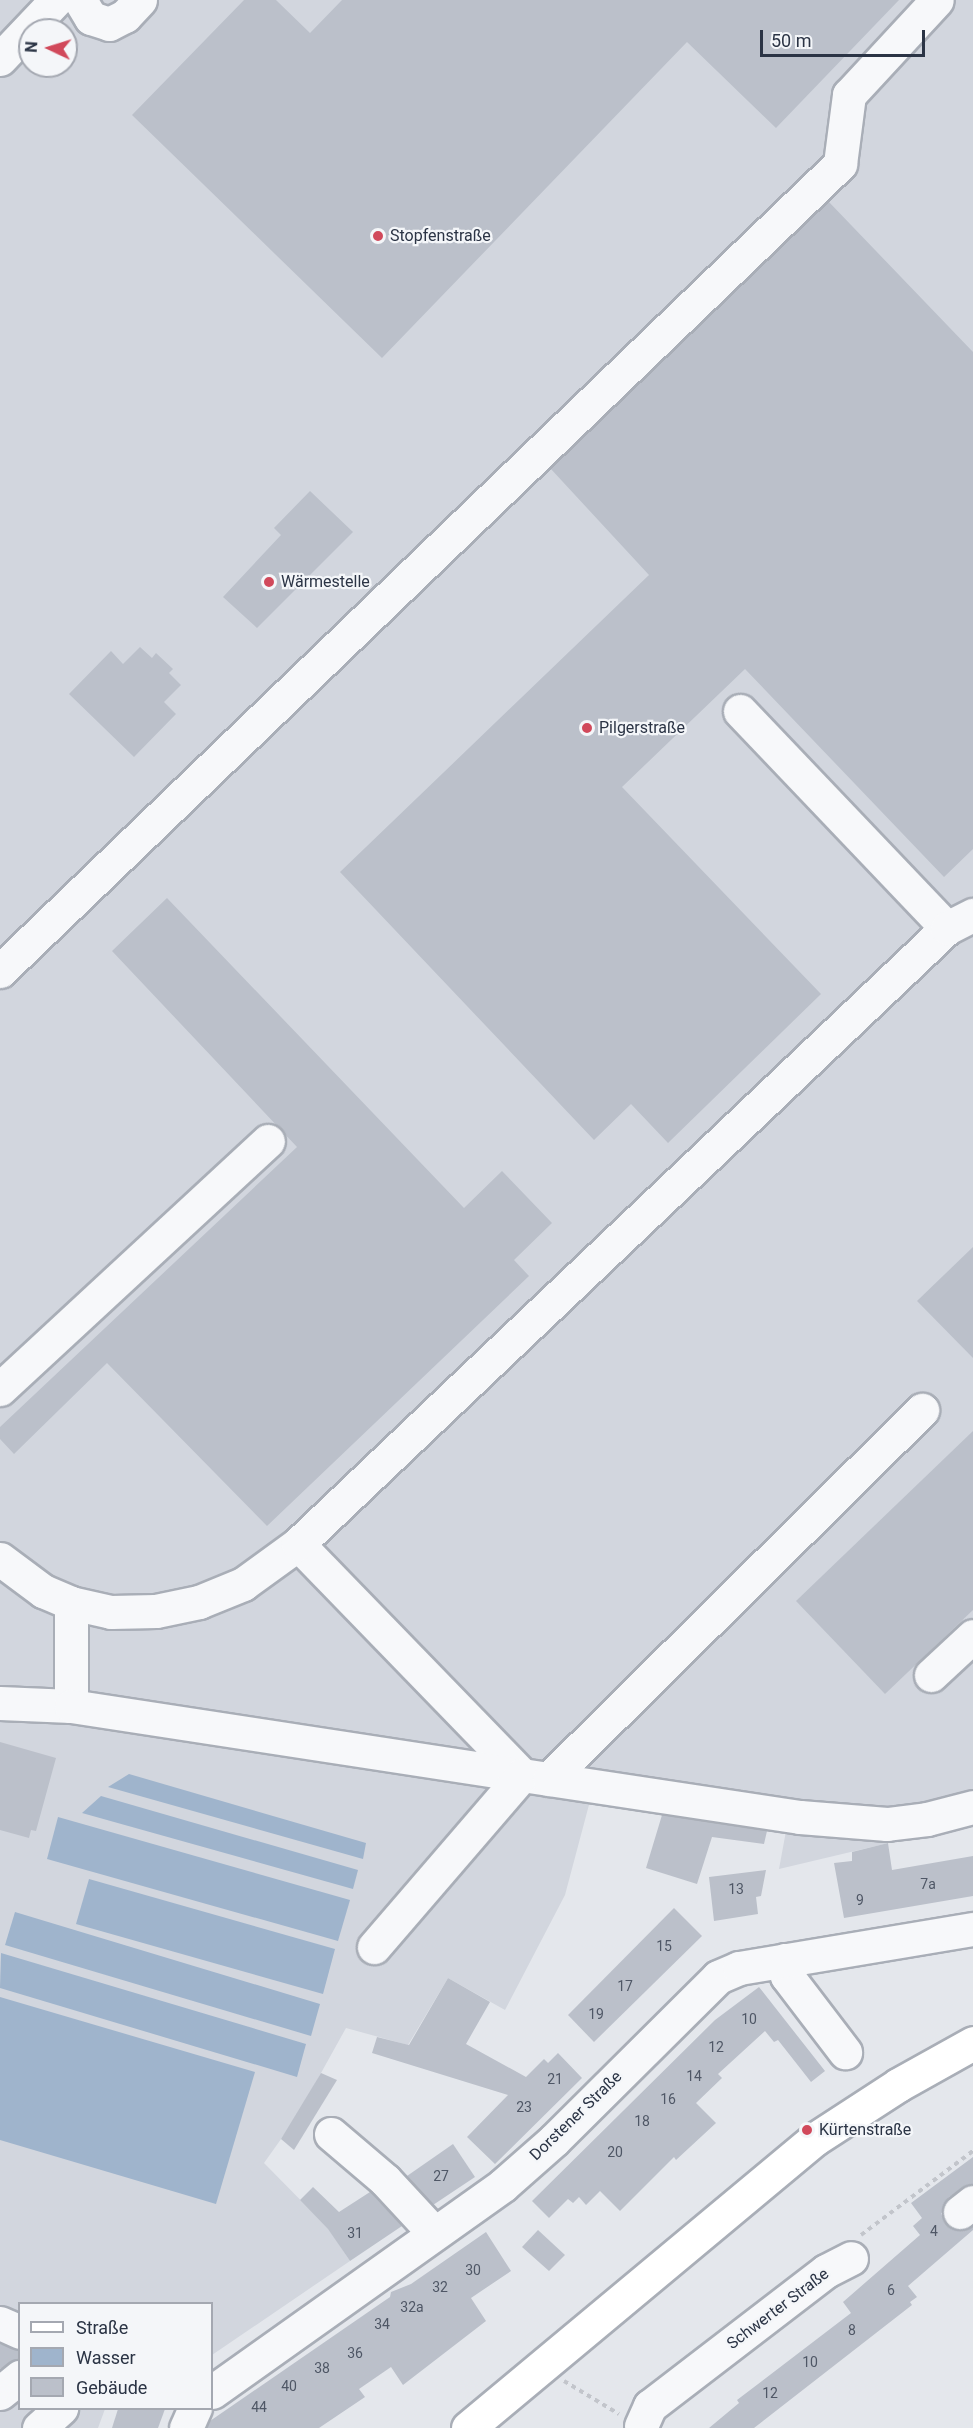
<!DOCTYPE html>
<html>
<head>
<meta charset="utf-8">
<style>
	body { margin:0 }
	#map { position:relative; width:973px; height:2428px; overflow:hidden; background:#e4e7ec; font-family:Roboto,sans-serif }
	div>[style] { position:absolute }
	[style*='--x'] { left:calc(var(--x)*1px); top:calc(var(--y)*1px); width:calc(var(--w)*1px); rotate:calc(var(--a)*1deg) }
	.built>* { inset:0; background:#d2d6de }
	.water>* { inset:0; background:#9fb4cc }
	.building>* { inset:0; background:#bbc0ca }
	.path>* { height:4px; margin-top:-2px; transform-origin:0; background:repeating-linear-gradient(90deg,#c2c5cb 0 4.5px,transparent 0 9px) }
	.roads { filter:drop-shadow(2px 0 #a9aeb7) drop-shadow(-2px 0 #a9aeb7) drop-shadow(0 2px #a9aeb7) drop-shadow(0 -2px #a9aeb7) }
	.minor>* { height:33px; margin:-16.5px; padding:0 16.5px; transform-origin:16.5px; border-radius:16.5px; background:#f7f8fa }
	.major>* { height:33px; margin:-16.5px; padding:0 16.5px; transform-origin:16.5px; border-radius:16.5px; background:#fff }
	.dots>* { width:16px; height:16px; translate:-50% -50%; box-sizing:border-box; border:3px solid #f4f6f9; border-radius:50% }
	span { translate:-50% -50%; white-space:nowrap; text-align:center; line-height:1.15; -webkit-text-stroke:4.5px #f4f6f9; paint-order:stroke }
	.number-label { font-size:14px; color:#4f5766 }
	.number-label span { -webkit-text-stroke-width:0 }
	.poi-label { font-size:16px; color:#2b3445 }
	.left { translate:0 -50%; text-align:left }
	.street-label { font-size:16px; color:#2b3445 }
	.legend { position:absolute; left:18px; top:2302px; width:195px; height:108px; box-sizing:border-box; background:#f4f6f9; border:2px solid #a4a8b1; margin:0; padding:8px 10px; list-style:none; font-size:18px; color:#2b3445 }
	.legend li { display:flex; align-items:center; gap:12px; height:30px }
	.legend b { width:30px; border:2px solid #a4a8b1 }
	.north { position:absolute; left:18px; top:18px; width:60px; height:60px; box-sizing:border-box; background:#f4f6f9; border:2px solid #a4a8b1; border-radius:50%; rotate:274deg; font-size:16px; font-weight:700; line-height:24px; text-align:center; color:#2b3445 }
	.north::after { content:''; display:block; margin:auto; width:21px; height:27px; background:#d1495b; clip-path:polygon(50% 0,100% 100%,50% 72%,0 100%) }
	.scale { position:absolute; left:760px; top:30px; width:165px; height:27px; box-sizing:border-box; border:3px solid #2b3445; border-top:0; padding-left:8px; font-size:18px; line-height:21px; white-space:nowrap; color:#2b3445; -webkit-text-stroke:4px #f4f6f9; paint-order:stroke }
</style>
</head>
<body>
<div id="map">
	<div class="built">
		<div style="clip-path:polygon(evenodd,0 0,973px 0,973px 1823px,779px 1869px,786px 1831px,590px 1801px,565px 1895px,505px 2010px,448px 1978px,408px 2045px,346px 2028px,296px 2118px,264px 2163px,328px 2228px,350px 2261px,212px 2355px,212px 2304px,20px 2304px,19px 2324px,0 2315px,0 0,30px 30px,66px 30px,66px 66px,30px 66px,30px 30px)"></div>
		<div style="clip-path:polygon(19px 2387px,20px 2408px,105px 2409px,98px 2428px,0 2428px,0 2402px)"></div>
	</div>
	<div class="water">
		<div style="clip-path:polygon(129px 1774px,366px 1843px,363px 1859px,108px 1787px)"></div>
		<div style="clip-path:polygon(101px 1796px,358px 1870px,353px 1889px,82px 1813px)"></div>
		<div style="clip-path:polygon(58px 1817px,350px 1900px,338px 1941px,47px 1859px)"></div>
		<div style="clip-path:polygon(89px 1879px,335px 1949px,323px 1994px,76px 1924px)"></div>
		<div style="clip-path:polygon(15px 1912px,320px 2004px,311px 2036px,5px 1945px)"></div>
		<div style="clip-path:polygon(1px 1953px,306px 2044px,297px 2077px,0 1988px)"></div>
		<div style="clip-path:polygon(0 1997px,255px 2072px,216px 2204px,0 2140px)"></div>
	</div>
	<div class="building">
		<div style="clip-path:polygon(244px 0,276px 0,310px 33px,342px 0,899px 0,776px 128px,687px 42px,382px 358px,132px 115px)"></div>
		<div style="clip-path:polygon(828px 201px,973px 352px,973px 849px,944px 877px,745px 669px,622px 787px,821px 994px,668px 1143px,631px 1104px,594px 1140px,340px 872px,649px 575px,550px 468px)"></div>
		<div style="clip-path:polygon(310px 491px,353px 532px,257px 628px,223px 597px,281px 535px,274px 528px)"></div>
		<div style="clip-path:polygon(140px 647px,152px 658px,156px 653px,173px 669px,169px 673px,181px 685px,164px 702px,176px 714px,134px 757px,69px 694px,111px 651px,123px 664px)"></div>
		<div style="clip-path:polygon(167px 898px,464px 1208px,502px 1171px,552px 1223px,514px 1260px,529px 1276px,267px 1526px,107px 1363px,14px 1454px,0 1439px,0 1427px,297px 1147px,112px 951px)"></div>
		<div style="clip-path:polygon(973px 1247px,973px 1358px,917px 1301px)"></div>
		<div style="clip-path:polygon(973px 1431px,973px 1610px,885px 1694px,796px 1601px)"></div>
		<div style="clip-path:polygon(0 1742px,56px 1758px,36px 1831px,31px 1830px,29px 1838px,0 1830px)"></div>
		<div style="clip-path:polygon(662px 1815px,767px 1831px,764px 1844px,712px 1837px,697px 1884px,646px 1868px)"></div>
		<div style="clip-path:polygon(888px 1843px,892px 1870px,973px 1856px,973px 1896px,844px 1918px,834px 1863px,852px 1861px,852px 1852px)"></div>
		<div style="clip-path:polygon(766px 1870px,761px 1896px,756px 1897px,758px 1914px,714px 1921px,709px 1877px)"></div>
		<div style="clip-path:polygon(674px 1908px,702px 1936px,594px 2042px,568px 2015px)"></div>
		<div style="clip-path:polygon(448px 1978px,490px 2002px,466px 2044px,526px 2077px,544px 2059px,548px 2063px,558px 2053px,582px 2078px,495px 2164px,467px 2137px,508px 2095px,372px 2053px,377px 2037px,409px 2045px)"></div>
		<div style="clip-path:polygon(759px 1987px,825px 2071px,811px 2082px,778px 2040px,774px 2042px,765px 2031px,718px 2074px,722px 2078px,696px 2103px,716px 2123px,676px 2160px,674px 2157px,620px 2211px,600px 2191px,586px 2205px,579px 2197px,573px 2203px,568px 2199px,549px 2218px,532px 2201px,715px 2020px)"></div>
		<div style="clip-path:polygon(321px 2073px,337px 2080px,294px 2150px,281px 2139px)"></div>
		<div style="clip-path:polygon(453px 2144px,475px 2177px,433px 2205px,407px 2176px)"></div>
		<div style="clip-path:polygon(973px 2157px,973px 2184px,949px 2197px,941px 2214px,952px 2229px,963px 2230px,973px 2226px,973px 2230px,908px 2286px,917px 2297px,910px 2302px,912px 2305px,754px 2428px,709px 2428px,739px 2403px,737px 2400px,851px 2313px,843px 2302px,920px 2235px,913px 2226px,922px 2218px,911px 2203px)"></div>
		<div style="clip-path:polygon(313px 2187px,339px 2212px,370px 2192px,402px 2226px,350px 2261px,328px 2229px,300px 2200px)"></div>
		<div style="clip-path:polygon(538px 2230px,565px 2255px,549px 2271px,522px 2247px)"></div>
		<div style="clip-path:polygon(486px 2232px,511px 2271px,471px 2298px,486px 2321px,403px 2385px,391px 2367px,359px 2389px,365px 2397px,319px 2428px,207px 2428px,210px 2421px,390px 2297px,391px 2292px,411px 2284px)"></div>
		<div style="clip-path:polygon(0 2344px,20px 2350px,20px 2359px,0 2369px)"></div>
		<div style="clip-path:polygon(118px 2409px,165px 2409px,158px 2428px,112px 2428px)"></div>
	</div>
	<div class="path">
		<div style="--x:861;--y:2235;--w:140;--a:-36.9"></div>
		<div style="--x:564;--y:2381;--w:64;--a:31"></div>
	</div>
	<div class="roads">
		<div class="minor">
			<div style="--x:80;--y:0;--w:21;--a:59"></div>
			<div style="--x:91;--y:18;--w:19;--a:18"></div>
			<div style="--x:109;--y:24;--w:18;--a:-27"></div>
			<div style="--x:125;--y:16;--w:22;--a:-47"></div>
			<div style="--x:0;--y:59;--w:81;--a:-46.5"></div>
			<div style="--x:740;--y:711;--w:300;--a:46.4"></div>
			<div style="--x:0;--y:971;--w:1165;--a:-43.85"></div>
			<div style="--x:840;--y:164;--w:70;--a:-82.6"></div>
			<div style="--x:849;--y:95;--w:129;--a:-47.2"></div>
			<div style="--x:0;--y:1389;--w:365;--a:-42.8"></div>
			<div style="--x:298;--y:1544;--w:322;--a:45.9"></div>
			<div style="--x:522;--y:1775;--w:281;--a:8.6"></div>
			<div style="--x:800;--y:1817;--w:87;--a:4.6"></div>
			<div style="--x:887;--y:1824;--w:40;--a:-7.1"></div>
			<div style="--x:927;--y:1819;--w:48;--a:-14.6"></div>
			<div style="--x:0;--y:1559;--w:54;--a:36.7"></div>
			<div style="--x:43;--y:1591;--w:30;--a:23"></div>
			<div style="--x:71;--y:1603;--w:41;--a:12.7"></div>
			<div style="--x:111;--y:1612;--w:45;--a:-1.3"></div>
			<div style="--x:156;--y:1611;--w:44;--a:-11.8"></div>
			<div style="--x:199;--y:1602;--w:48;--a:-22.2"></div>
			<div style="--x:243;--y:1584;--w:68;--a:-36"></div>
			<div style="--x:298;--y:1544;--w:895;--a:-43.51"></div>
			<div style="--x:947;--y:928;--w:29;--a:-27"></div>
			<div style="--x:931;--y:1675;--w:57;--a:-42.9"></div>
			<div style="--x:0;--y:1703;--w:71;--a:2.4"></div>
			<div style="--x:71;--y:1706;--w:103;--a:-90"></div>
			<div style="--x:71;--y:1706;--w:456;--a:8.7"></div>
			<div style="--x:522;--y:1775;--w:227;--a:130.7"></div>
			<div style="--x:549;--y:1779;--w:525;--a:-44.69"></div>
			<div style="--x:785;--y:1960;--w:16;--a:83"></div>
			<div style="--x:787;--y:1976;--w:96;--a:52.7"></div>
			<div style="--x:331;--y:2134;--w:71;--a:40.4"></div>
			<div style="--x:385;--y:2180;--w:72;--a:47.2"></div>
			<div style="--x:960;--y:2212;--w:16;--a:-38"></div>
			<div style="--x:0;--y:2323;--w:22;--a:24"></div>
			<div style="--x:212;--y:2392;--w:357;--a:-35.4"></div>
			<div style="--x:503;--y:2185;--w:68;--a:-41.4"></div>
			<div style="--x:554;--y:2140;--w:231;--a:-44.8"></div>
			<div style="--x:718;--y:1977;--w:23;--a:-23"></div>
			<div style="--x:739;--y:1968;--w:237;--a:-9.5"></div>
			<div style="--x:0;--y:2393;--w:26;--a:-39"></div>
			<div style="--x:641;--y:2426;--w:22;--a:-66"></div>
			<div style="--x:650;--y:2406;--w:222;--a:-37.5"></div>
			<div style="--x:826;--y:2271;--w:28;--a:-27"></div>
			<div style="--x:39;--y:2428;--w:30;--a:-42"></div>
			<div style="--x:186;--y:2428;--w:22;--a:-66"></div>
		</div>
		<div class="major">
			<div style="--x:468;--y:2428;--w:452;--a:-39.8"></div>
			<div style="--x:815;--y:2139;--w:99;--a:-33"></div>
			<div style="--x:898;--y:2085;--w:86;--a:-29.2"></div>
		</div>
	</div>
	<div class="dots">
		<div style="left:378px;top:236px;background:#d1495b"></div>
		<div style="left:269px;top:582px;background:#d1495b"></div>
		<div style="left:587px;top:728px;background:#d1495b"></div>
		<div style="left:807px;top:2130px;background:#d1495b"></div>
	</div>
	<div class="number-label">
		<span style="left:928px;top:1884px">7a</span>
		<span style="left:736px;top:1889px">13</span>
		<span style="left:860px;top:1900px">9</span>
		<span style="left:664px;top:1946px">15</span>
		<span style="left:625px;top:1986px">17</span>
		<span style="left:596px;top:2014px">19</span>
		<span style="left:749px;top:2019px">10</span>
		<span style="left:716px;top:2047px">12</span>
		<span style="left:694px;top:2076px">14</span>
		<span style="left:555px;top:2079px">21</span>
		<span style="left:668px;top:2099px">16</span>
		<span style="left:524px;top:2107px">23</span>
		<span style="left:642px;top:2121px">18</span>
		<span style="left:615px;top:2152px">20</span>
		<span style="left:441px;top:2176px">27</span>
		<span style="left:934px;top:2231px">4</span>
		<span style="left:355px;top:2233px">31</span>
		<span style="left:473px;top:2270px">30</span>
		<span style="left:440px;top:2287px">32</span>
		<span style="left:891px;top:2290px">6</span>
		<span style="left:412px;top:2307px">32a</span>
		<span style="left:382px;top:2324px">34</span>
		<span style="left:852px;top:2330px">8</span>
		<span style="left:355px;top:2353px">36</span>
		<span style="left:810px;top:2362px">10</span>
		<span style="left:322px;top:2368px">38</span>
		<span style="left:289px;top:2386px">40</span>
		<span style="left:770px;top:2393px">12</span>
		<span style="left:259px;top:2407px">44</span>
	</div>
	<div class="poi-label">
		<span class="left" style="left:390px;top:236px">Stopfenstraße</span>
		<span class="left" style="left:281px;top:582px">Wärmestelle</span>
		<span class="left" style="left:599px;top:728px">Pilgerstraße</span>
		<span class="left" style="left:819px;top:2130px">Kürtenstraße</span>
	</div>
	<div class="street-label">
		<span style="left:576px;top:2116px;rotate:-44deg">Dorstener Straße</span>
		<span style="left:778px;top:2309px;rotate:-37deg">Schwerter Straße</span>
	</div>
	<ul class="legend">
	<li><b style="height:8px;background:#fff"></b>Straße</li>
	<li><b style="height:16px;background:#9fb4cc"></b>Wasser</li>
	<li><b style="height:16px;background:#bbc0ca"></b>Gebäude</li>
	</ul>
	<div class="north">N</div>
	<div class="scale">50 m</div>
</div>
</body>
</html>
